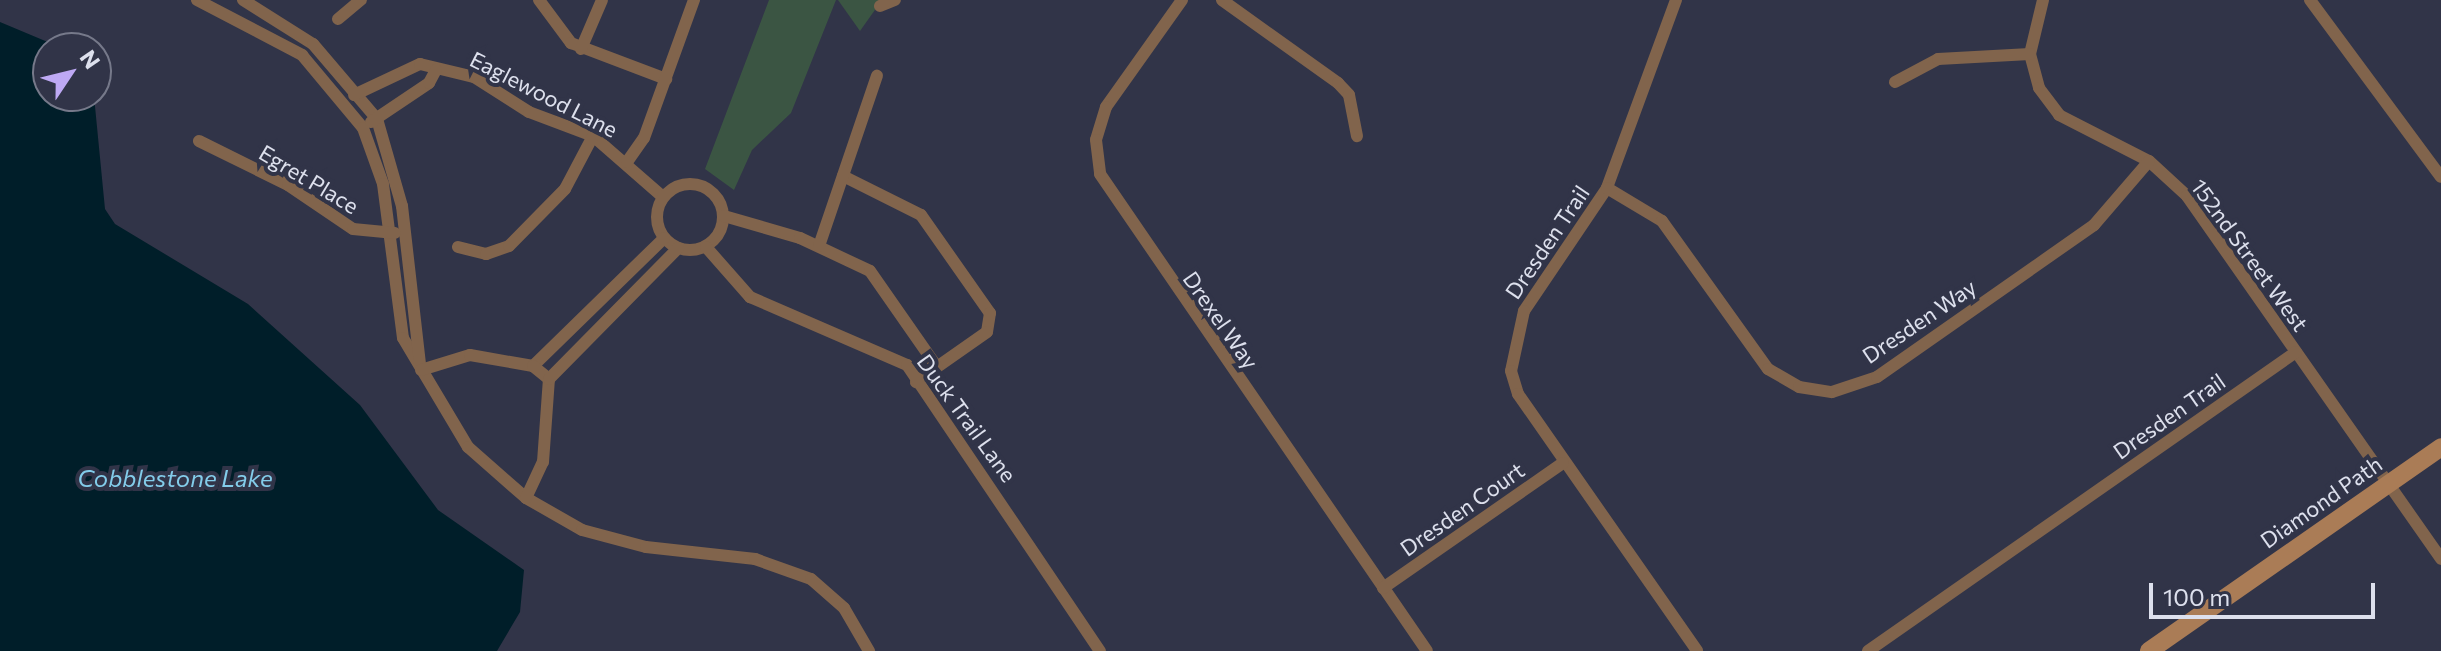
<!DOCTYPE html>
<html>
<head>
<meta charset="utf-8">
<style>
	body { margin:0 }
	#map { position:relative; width:2441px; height:651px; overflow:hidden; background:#313448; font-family:Commissioner,sans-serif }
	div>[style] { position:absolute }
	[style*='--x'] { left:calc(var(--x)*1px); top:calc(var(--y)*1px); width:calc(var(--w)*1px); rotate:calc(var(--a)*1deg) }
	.green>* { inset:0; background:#3b5543 }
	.water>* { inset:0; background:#001e29 }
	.street>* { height:12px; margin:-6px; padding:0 6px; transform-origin:6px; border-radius:6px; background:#81644c }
	.street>.ring { margin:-6px; padding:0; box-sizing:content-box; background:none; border:12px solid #81644c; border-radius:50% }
	.secondary>* { height:18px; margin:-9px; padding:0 9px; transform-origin:9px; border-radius:9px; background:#aa7c56 }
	span { translate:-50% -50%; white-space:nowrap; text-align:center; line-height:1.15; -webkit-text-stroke:8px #313448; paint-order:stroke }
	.street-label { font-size:22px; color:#dde0ed }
	.water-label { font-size:24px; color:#83ccea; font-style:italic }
	.north { position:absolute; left:32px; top:32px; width:80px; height:80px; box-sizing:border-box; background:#313448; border:2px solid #76798a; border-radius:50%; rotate:55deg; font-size:22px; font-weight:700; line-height:32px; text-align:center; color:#dde0ed }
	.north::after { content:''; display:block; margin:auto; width:28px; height:36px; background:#bea9f4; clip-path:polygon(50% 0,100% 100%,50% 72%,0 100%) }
	.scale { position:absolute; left:2149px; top:583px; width:226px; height:36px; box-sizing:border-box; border:4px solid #dde0ed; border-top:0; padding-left:10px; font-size:24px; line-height:28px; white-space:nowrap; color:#dde0ed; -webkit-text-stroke:6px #313448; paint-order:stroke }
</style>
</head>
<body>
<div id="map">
	<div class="green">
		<div style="clip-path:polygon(769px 0,836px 0,791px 113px,752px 150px,734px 190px,705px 169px)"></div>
		<div style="clip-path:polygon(838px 0,882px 0,860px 31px)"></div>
	</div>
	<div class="water">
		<div style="clip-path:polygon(0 22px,62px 48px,48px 48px,48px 96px,94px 96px,105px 209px,115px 224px,248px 304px,360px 405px,438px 510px,524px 570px,520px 612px,497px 651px,0 651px)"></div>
	</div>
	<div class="street">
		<div style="--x:197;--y:0;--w:119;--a:27.6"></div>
		<div style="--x:302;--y:55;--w:95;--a:50.1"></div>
		<div style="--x:363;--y:128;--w:59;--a:70.3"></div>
		<div style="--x:383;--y:184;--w:155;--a:82.6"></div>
		<div style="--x:403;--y:338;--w:127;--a:59.2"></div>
		<div style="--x:468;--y:447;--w:77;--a:41.3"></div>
		<div style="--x:526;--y:498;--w:64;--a:29.7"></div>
		<div style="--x:582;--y:530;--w:66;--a:14.9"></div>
		<div style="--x:646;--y:547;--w:110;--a:6.3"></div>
		<div style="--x:755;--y:559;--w:59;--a:19.7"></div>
		<div style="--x:811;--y:579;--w:44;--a:41.3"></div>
		<div style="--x:844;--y:608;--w:50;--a:59.8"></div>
		<div style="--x:243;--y:0;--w:83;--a:32.2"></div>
		<div style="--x:313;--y:44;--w:99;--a:49.5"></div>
		<div style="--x:377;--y:119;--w:91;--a:74"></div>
		<div style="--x:402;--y:206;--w:158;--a:83.5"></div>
		<div style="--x:539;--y:0;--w:54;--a:53.3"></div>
		<div style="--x:571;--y:43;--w:102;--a:20.8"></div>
		<div style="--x:1182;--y:0;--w:131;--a:125.4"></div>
		<div style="--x:1106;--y:107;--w:34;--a:107"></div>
		<div style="--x:1096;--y:140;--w:34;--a:83"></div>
		<div style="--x:1100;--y:174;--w:578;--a:55.57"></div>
		<div style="--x:1222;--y:0;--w:143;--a:35.6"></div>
		<div style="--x:1338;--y:83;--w:16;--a:47"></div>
		<div style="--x:1349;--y:95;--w:42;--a:79"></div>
		<div style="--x:1676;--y:0;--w:200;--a:110.2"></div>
		<div style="--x:1607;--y:188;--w:148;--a:124"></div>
		<div style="--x:1524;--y:311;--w:61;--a:102.2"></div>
		<div style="--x:1511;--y:371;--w:24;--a:73"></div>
		<div style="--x:1518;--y:394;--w:313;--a:55.1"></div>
		<div style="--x:2043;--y:0;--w:56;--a:103.5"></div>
		<div style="--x:2030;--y:54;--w:35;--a:75"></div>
		<div style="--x:2039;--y:88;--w:34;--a:53"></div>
		<div style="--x:2059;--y:115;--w:101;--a:27.1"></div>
		<div style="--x:2149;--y:161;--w:52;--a:42.6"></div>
		<div style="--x:2187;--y:196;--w:443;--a:55"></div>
		<div style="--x:2310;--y:0;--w:220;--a:53.5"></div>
		<div style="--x:880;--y:6;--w:16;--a:-22"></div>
		<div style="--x:338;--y:19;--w:30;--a:-40"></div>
		<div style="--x:581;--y:49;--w:53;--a:-66.8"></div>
		<div style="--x:1895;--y:82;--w:49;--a:-28.1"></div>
		<div style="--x:1938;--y:59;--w:92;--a:-3.1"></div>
		<div style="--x:354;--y:95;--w:73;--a:-25.2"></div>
		<div style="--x:420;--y:64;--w:56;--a:13.5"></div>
		<div style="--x:474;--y:77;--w:65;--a:32.5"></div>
		<div style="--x:529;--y:112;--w:68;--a:20.6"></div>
		<div style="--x:593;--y:136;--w:93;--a:41.1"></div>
		<div style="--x:371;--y:122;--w:70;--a:-33.9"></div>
		<div style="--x:429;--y:83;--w:15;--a:-62"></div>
		<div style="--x:199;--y:141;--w:99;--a:26.3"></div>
		<div style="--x:288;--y:185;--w:78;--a:34.1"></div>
		<div style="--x:353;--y:229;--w:42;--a:5.4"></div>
		<div style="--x:627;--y:162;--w:29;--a:-55"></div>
		<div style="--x:644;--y:138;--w:147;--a:-70.1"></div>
		<div style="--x:843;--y:176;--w:87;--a:26.6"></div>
		<div style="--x:921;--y:215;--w:120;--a:54.9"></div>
		<div style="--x:990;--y:313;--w:19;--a:99"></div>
		<div style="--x:987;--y:332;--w:61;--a:145"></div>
		<div class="ring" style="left:657px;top:184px;width:54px;height:54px"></div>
		<div style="--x:1607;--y:188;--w:64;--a:31"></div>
		<div style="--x:1662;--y:221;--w:182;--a:54.4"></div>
		<div style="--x:1768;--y:369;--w:36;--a:30"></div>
		<div style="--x:1799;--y:387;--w:33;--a:9"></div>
		<div style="--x:1832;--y:392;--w:47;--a:-18.4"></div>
		<div style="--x:1877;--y:377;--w:265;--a:-35"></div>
		<div style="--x:2094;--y:225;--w:84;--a:-49.3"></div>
		<div style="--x:724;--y:216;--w:79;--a:16.1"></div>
		<div style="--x:800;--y:238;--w:77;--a:25.2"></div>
		<div style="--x:870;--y:271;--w:117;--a:55.1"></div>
		<div style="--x:937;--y:367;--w:26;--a:144"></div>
		<div style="--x:819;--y:246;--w:180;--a:-71.2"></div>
		<div style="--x:458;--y:247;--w:29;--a:14"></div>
		<div style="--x:486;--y:254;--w:24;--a:-19"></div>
		<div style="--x:509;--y:246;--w:80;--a:-45.5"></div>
		<div style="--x:565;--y:189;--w:60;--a:-62.2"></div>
		<div style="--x:706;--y:247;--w:67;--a:48.7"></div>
		<div style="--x:750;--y:297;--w:171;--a:23.4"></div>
		<div style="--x:907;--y:365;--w:345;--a:56"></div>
		<div style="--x:533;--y:366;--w:183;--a:-44.3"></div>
		<div style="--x:421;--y:370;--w:51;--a:-17"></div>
		<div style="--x:470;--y:355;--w:64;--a:9.9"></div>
		<div style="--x:533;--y:366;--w:21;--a:39"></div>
		<div style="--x:526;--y:498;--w:40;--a:-65"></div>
		<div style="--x:543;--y:462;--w:83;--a:-85.9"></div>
		<div style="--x:549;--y:379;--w:184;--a:-45.4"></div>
		<div style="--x:1383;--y:588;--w:219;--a:-34.8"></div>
		<div style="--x:1868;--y:651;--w:522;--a:-34.94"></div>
	</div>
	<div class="secondary">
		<div style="--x:2149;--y:651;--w:356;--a:-34.9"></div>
	</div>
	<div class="street-label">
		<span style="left:544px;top:94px;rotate:27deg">Eaglewood Lane</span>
		<span style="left:309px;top:179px;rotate:31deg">Egret Place</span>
		<span style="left:1547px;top:242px;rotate:-56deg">Dresden Trail</span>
		<span style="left:2250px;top:255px;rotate:54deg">152nd Street West</span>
		<span style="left:1221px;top:320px;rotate:55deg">Drexel Way</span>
		<span style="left:1919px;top:321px;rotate:-34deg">Dresden Way</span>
		<span style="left:2169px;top:416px;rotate:-35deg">Dresden Trail</span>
		<span style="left:967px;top:418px;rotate:54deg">Duck Trail Lane</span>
		<span style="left:2321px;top:502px;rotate:-35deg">Diamond Path</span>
		<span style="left:1462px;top:509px;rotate:-35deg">Dresden Court</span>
	</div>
	<div class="water-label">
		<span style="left:175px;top:478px">Cobblestone Lake</span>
	</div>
	<div class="north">N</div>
	<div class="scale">100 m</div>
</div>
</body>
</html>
